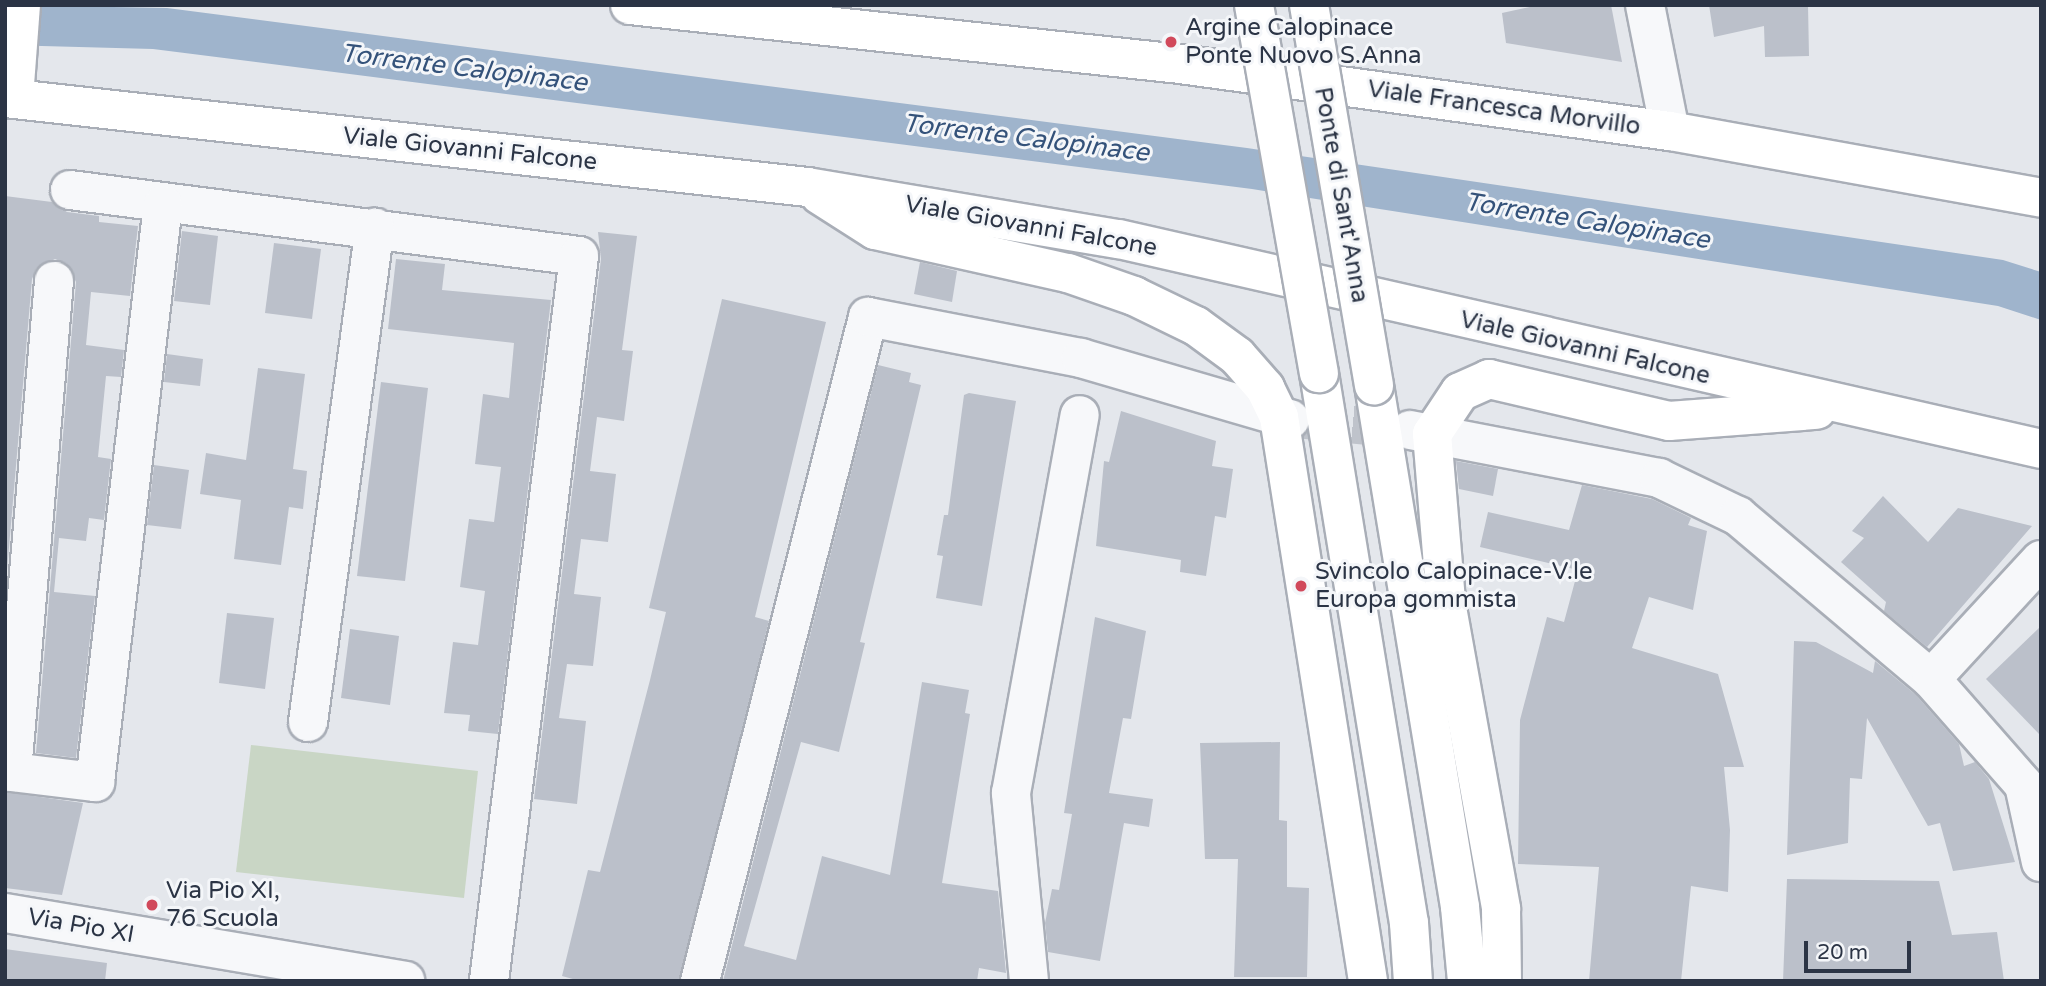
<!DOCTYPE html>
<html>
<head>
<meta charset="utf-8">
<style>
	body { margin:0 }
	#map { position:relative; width:2046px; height:986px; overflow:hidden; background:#e4e7ec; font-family:"Varela Round",sans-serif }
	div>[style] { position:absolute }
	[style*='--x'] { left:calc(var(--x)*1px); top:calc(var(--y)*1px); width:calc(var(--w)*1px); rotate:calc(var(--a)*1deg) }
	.green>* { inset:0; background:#c9d6c5 }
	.water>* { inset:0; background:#9fb4cc }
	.building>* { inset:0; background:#bbc0ca }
	.street-tunnel>* { height:38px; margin-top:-19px; transform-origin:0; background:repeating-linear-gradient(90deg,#bfc3cb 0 38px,transparent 0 57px) }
	.roads { filter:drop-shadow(2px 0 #a9aeb7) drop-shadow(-2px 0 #a9aeb7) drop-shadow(0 2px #a9aeb7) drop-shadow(0 -2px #a9aeb7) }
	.street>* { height:38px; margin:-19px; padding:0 19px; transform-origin:19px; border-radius:19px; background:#f7f8fa }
	.secondary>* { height:38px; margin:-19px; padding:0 19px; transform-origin:19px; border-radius:19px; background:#fff }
	.primary>* { height:38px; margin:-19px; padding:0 19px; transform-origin:19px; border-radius:19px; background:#fff }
	.bridges { filter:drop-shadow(2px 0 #a9aeb7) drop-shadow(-2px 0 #a9aeb7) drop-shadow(0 2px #a9aeb7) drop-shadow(0 -2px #a9aeb7) }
	.secondary-bridge>* { height:38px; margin:-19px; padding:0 19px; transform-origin:19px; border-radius:19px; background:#fff }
	.dots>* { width:19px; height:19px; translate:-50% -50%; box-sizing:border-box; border:4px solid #f4f6f9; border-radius:50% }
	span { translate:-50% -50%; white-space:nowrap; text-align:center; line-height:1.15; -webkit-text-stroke:6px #f4f6f9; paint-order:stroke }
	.poi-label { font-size:24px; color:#2b3445 }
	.left { translate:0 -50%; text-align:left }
	.street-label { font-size:24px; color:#2b3445 }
	.water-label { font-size:26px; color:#34527a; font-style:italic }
	.frame { position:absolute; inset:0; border:7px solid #2b3445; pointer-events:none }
	.scale { position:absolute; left:1804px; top:941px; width:107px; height:32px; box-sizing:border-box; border:4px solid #2b3445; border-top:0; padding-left:9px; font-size:21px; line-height:24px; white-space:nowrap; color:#2b3445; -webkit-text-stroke:5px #f4f6f9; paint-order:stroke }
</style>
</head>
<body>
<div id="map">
	<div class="green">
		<div style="clip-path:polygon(251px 745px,478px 771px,464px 898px,236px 872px)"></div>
	</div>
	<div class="water">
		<div style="clip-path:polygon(5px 5px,167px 8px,1247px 148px,2003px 260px,2041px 272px,2041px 320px,1998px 306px,1252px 189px,153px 49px,5px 45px)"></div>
	</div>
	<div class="building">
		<div style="clip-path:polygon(1539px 5px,1611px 5px,1622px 62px,1506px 43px,1502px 13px)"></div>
		<div style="clip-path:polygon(1709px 5px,1808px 5px,1809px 56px,1765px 57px,1764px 26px,1714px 37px)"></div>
		<div style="clip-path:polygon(5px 196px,52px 202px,67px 212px,99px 216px,99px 222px,138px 226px,130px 296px,91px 292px,86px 345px,124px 350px,121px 377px,106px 376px,98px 457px,111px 459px,104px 520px,89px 518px,86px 541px,59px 538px,54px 592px,95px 596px,76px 758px,36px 753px,76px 282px,67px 264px,55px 259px,37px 268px,32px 279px,5px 594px)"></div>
		<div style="clip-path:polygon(182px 231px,218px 236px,210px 305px,174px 301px)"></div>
		<div style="clip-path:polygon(598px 232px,637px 236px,622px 350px,633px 351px,624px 421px,597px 417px,590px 471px,616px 474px,608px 542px,581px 539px,574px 594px,601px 597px,593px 666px,567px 664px,559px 718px,586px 721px,577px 804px,534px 799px,601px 259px)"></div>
		<div style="clip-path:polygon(274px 243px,321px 249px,312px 319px,265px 313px)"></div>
		<div style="clip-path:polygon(396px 259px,445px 264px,442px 290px,551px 300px,498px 734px,468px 731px,470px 715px,444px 713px,453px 642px,478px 645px,485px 591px,460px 587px,469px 519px,494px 522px,501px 467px,475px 464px,483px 394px,509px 398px,514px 343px,388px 329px)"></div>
		<div style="clip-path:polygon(920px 262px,957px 271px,952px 302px,914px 294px)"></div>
		<div style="clip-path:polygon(722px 299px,826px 322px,755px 617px,769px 621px,679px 981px,580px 981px,562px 976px,588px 870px,600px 872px,650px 680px,666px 612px,649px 608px)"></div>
		<div style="clip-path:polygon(167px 354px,203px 359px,200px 386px,164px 382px)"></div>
		<div style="clip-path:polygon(878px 365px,911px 373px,909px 382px,921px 385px,860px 642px,865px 643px,839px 752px,801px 742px,744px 946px,796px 960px,822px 856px,890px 875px,922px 682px,969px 690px,965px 713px,970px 714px,942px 883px,998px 891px,1006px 973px,979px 968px,977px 981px,723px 981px)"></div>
		<div style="clip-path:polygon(258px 368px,305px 374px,293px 469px,307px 471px,303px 509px,289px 507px,281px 565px,234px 559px,241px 500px,200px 494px,206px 453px,246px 460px)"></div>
		<div style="clip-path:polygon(381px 382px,428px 388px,405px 581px,357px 576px)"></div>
		<div style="clip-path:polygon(969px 393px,1016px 401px,982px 606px,936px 598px,943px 556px,937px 555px,944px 515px,948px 515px,964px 395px)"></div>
		<div style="clip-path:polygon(1121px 411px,1216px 441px,1212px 466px,1233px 469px,1226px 518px,1215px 516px,1206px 576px,1180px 572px,1181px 560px,1096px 546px,1104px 461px,1109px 462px)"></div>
		<div style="clip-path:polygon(1456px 461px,1498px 469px,1493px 496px,1459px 489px)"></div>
		<div style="clip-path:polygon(154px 465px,189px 470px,181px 529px,147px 525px)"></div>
		<div style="clip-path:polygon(1582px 485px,1652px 499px,1691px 518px,1688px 525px,1707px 531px,1693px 610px,1649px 597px,1632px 648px,1718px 674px,1744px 767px,1724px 767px,1730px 830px,1728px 892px,1691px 886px,1681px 981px,1589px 981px,1599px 867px,1518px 864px,1520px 720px,1547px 617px,1564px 622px,1578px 570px,1480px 547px,1488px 512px,1569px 530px)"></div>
		<div style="clip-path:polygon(1883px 496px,1928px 542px,1958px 508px,2032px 526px,1927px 647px,1884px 611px,1886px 602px,1841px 562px,1864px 538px,1852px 531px)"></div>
		<div style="clip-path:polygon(227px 613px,274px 618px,265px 689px,219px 683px)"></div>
		<div style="clip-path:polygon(1095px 617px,1146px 631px,1131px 719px,1123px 718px,1109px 793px,1153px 799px,1149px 827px,1124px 823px,1100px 961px,1048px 952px,1045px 923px,1052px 889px,1059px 890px,1072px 814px,1064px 813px)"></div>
		<div style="clip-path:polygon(2041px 626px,2041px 736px,1986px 679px)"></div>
		<div style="clip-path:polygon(350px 629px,399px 636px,390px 705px,341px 698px)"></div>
		<div style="clip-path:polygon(1794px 641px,1816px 642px,1873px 673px,1875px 661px,1916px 695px,1959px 744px,1964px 766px,1975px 762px,1989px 779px,2015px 862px,1953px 871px,1940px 823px,1928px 826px,1867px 718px,1862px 779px,1850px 778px,1848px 843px,1787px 855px)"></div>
		<div style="clip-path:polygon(1280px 742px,1279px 820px,1287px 821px,1287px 887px,1309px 888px,1307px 977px,1234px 977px,1238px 859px,1205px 859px,1200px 743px)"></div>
		<div style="clip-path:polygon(5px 792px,83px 803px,62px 895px,5px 888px)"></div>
		<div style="clip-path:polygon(1787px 879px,1939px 881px,1952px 935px,1997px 932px,2004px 981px,1783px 981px)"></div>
		<div style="clip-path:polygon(5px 949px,107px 963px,105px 981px,5px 981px)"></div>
	</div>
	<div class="street-tunnel">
		<div style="--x:1296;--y:419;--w:115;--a:5.5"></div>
	</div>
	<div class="roads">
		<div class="street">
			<div style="--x:1645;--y:5;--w:128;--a:78.8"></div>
			<div style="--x:70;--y:190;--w:513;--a:7.39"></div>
			<div style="--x:579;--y:256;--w:731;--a:97.08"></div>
			<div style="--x:54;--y:281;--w:493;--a:94.9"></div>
			<div style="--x:12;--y:772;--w:84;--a:6.9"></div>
			<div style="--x:95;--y:782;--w:581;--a:-83.28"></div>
			<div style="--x:1410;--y:430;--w:254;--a:10.9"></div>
			<div style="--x:1659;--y:478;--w:88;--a:25.7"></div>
			<div style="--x:1738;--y:516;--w:253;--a:40.2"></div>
			<div style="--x:1931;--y:679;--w:141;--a:48.7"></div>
			<div style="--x:2024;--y:785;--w:79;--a:77.6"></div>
			<div style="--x:1931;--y:679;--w:162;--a:-47.3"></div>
			<div style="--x:308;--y:722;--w:499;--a:-82.3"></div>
			<div style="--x:5;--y:913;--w:406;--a:9.6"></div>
			<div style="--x:700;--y:981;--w:685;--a:-75.8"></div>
			<div style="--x:868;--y:317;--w:217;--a:10.9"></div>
			<div style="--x:1081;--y:358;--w:218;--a:16.3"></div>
			<div style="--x:1029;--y:981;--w:189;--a:-95.5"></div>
			<div style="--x:1011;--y:793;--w:384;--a:-79.7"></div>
		</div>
		<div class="secondary">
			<div style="--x:1319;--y:373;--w:557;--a:80.71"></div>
			<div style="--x:1409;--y:923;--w:58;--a:86.1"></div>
			<div style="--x:1374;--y:385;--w:529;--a:80.64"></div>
			<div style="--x:1460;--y:907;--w:74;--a:84.6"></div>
			<div style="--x:1279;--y:417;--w:571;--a:81.03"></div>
			<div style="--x:1432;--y:434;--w:169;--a:85.2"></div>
			<div style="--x:1446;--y:602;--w:312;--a:79.8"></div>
			<div style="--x:1501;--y:909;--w:72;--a:89.2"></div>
		</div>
		<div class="primary">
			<div style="--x:630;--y:5;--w:553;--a:6.12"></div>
			<div style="--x:1180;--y:64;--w:495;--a:7.8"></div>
			<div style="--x:1670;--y:131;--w:377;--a:10.2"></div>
			<div style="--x:5;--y:98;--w:807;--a:6.33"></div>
			<div style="--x:807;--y:187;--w:316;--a:9.5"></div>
			<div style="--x:1119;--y:239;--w:946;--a:12.83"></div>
			<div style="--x:14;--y:98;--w:93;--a:-85.7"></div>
			<div style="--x:820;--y:195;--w:65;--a:32.5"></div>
			<div style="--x:875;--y:230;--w:198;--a:12.6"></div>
			<div style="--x:1068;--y:273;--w:70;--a:19.2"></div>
			<div style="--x:1134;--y:296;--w:69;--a:25.8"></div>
			<div style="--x:1196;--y:326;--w:51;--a:36.2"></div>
			<div style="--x:1237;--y:356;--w:43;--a:48.8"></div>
			<div style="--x:1265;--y:388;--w:32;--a:64"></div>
			<div style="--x:1432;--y:434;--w:50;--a:-56.3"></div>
			<div style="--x:1460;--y:392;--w:32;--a:-24"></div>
			<div style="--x:1489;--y:379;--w:185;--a:13.1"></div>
			<div style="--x:1669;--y:421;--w:148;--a:-4.3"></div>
		</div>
	</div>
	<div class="bridges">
		<div class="secondary-bridge">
			<div style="--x:1254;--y:5;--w:374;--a:80"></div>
			<div style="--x:1309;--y:5;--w:386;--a:80.3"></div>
		</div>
	</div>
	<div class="dots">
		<div style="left:1171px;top:42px;background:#d1495b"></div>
		<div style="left:1301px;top:586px;background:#d1495b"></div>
		<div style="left:152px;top:905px;background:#d1495b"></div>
	</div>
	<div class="poi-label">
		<span class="left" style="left:1185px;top:42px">Argine Calopinace<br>Ponte Nuovo S.Anna</span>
		<span class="left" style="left:1315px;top:586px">Svincolo Calopinace-V.le<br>Europa gommista</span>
		<span class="left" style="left:166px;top:905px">Via Pio XI,<br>76 Scuola</span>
	</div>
	<div class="street-label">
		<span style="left:1504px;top:108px;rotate:8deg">Viale Francesca Morvillo</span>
		<span style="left:470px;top:149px;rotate:6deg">Viale Giovanni Falcone</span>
		<span style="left:1341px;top:195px;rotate:80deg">Ponte di Sant'Anna</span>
		<span style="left:1031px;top:226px;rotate:10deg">Viale Giovanni Falcone</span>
		<span style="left:1585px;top:348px;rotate:13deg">Viale Giovanni Falcone</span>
		<span style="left:81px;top:926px;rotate:10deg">Via Pio XI</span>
	</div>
	<div class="water-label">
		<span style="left:464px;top:68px;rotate:7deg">Torrente Calopinace</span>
		<span style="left:1026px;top:138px;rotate:7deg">Torrente Calopinace</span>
		<span style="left:1587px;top:221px;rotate:9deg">Torrente Calopinace</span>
	</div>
	<div class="frame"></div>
	<div class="scale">20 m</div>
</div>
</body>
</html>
